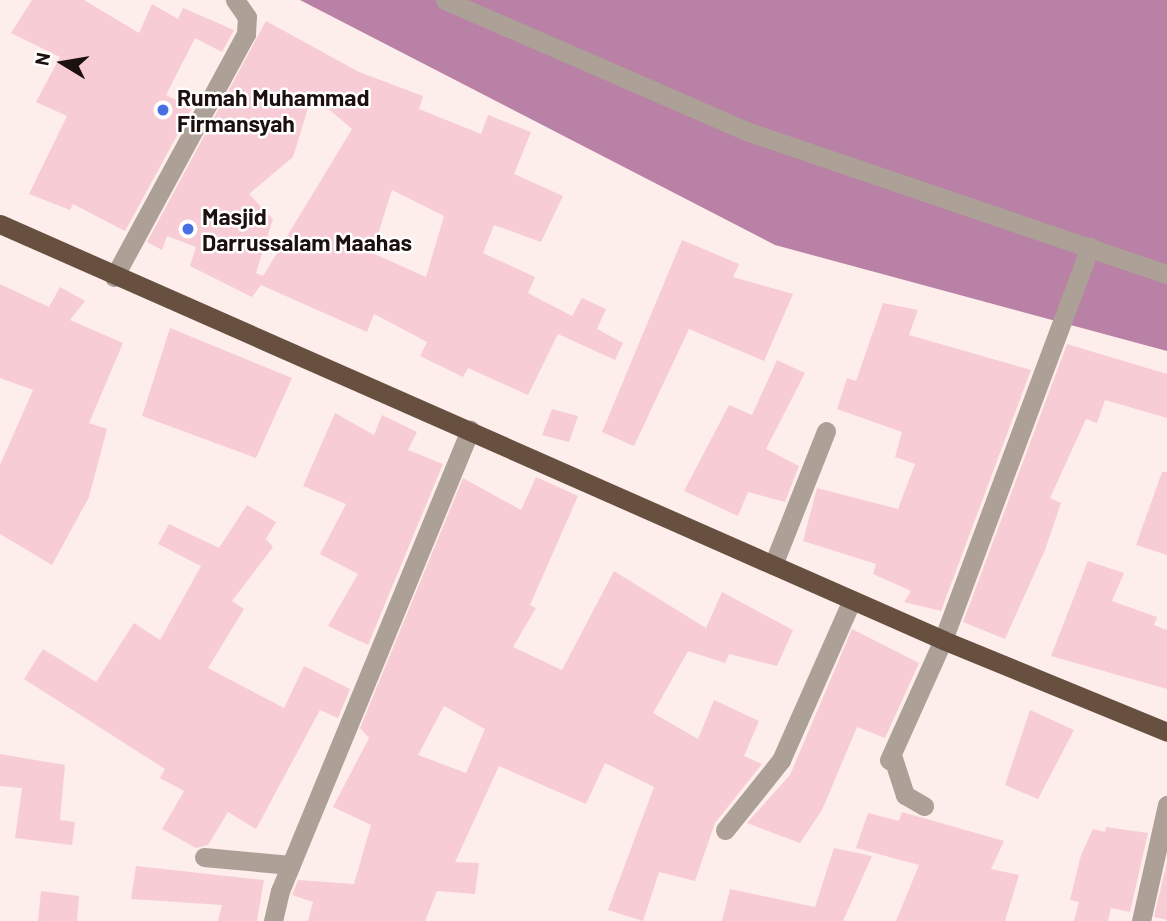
<!DOCTYPE html>
<html>
<head>
<meta charset="utf-8">
<style>
	body { margin:0 }
	#map { position:relative; width:1167px; height:921px; overflow:hidden; background:#fdeeeb; font-family:Barlow,sans-serif }
	div>[style] { position:absolute }
	[style*='--x'] { left:calc(var(--x)*1px); top:calc(var(--y)*1px); width:calc(var(--w)*1px); rotate:calc(var(--a)*1deg) }
	.water>* { inset:0; background:#b881a5 }
	.building>* { inset:0; background:#f8ccd4 }
	.minor>* { height:19px; margin:-9.5px; padding:0 9.5px; transform-origin:9.5px; border-radius:9.5px; background:#aca097 }
	.trunk>* { height:19px; margin:-9.5px; padding:0 9.5px; transform-origin:9.5px; border-radius:9.5px; background:#685041 }
	.dots>* { width:19px; height:19px; translate:-50% -50%; box-sizing:border-box; border:4px solid #fff; border-radius:50% }
	span { translate:-50% -50%; white-space:nowrap; text-align:center; line-height:1.15; -webkit-text-stroke:5px #fff; paint-order:stroke }
	.poi-label { font-size:23px; color:#1d110f; font-weight:700 }
	.left { translate:0 -50%; text-align:left }
	.north { position:absolute; left:28px; top:28px; width:70px; height:70px; -webkit-text-stroke:5px #fff; paint-order:stroke; rotate:281deg; font-size:19px; font-weight:700; line-height:28px; text-align:center; color:#1d110f }
	.north::after { content:''; display:block; margin:auto; width:24px; height:32px; background:#1d110f; clip-path:polygon(50% 0,100% 100%,50% 72%,0 100%) }
</style>
</head>
<body>
<div id="map">
	<div class="water">
		<div style="clip-path:polygon(300px 0,1167px 0,1167px 351px,775px 245px)"></div>
	</div>
	<div class="building">
		<div style="clip-path:polygon(32px 0,84px 0,139px 33px,152px 4px,178px 19px,183px 8px,234px 30px,222px 52px,195px 38px,166px 95px,192px 108px,125px 231px,73px 204px,70px 210px,29px 194px,67px 116px,36px 102px,60px 57px,11px 33px)"></div>
		<div style="clip-path:polygon(evenodd,266px 21px,359px 72px,423px 96px,419px 109px,481px 134px,488px 115px,531px 132px,514px 174px,563px 196px,541px 242px,494px 225px,483px 253px,535px 277px,528px 293px,572px 316px,582px 298px,606px 309px,597px 329px,623px 343px,615px 360px,558px 334px,528px 395px,468px 368px,463px 377px,420px 356px,427px 342px,374px 314px,367px 332px,261px 285px,252px 297px,190px 266px,196px 247px,167px 236px,162px 250px,147px 242px,266px 21px,312px 95px,352px 129px,263px 276px,256px 273px,273px 219px,249px 194px,293px 157px,312px 95px,266px 21px,392px 190px,444px 216px,426px 277px,372px 253px,392px 190px)"></div>
		<div style="clip-path:polygon(682px 240px,739px 264px,733px 277px,793px 294px,764px 361px,689px 329px,634px 446px,602px 432px)"></div>
		<div style="clip-path:polygon(0 284px,49px 307px,60px 287px,85px 301px,70px 320px,123px 343px,89px 423px,107px 429px,89px 497px,52px 565px,0 534px,0 465px,33px 390px,0 378px)"></div>
		<div style="clip-path:polygon(883px 303px,918px 310px,909px 335px,1031px 370px,941px 611px,904px 602px,911px 591px,873px 574px,876px 564px,803px 541px,817px 488px,898px 509px,915px 464px,895px 457px,902px 432px,837px 409px,847px 378px,856px 381px)"></div>
		<div style="clip-path:polygon(170px 328px,292px 378px,256px 458px,142px 416px)"></div>
		<div style="clip-path:polygon(1067px 344px,1167px 374px,1167px 418px,1105px 400px,1097px 423px,1086px 419px,1050px 498px,1061px 503px,1045px 550px,1005px 639px,963px 622px)"></div>
		<div style="clip-path:polygon(777px 360px,805px 373px,766px 449px,799px 466px,785px 502px,748px 492px,738px 516px,684px 491px,729px 405px,752px 415px)"></div>
		<div style="clip-path:polygon(552px 409px,578px 416px,569px 442px,542px 435px)"></div>
		<div style="clip-path:polygon(335px 413px,374px 435px,382px 415px,417px 432px,408px 450px,443px 464px,368px 645px,328px 626px,358px 574px,320px 554px,346px 504px,303px 486px)"></div>
		<div style="clip-path:polygon(1162px 472px,1167px 472px,1167px 555px,1136px 545px)"></div>
		<div style="clip-path:polygon(evenodd,536px 477px,578px 496px,530px 605px,536px 608px,513px 647px,562px 670px,614px 571px,706px 628px,722px 592px,793px 630px,777px 666px,729px 654px,725px 663px,688px 651px,653px 713px,698px 739px,714px 700px,759px 721px,744px 756px,762px 764px,715px 823px,695px 881px,659px 872px,643px 921px,608px 910px,654px 787px,605px 763px,586px 804px,499px 766px,455px 862px,479px 863px,475px 894px,437px 891px,425px 921px,308px 921px,313px 902px,292px 895px,298px 880px,354px 884px,371px 825px,333px 807px,369px 738px,360px 728px,463px 478px,521px 510px,536px 477px,444px 706px,485px 729px,466px 773px,418px 755px,444px 706px)"></div>
		<div style="clip-path:polygon(247px 505px,276px 522px,266px 539px,273px 547px,232px 601px,244px 609px,208px 668px,284px 708px,304px 666px,350px 689px,338px 718px,320px 710px,256px 829px,228px 812px,208px 845px,196px 848px,162px 829px,184px 791px,160px 778px,165px 769px,24px 679px,43px 649px,96px 682px,134px 623px,160px 640px,201px 566px,158px 544px,169px 524px,219px 548px)"></div>
		<div style="clip-path:polygon(1088px 561px,1124px 573px,1112px 601px,1157px 617px,1154px 625px,1167px 630px,1167px 689px,1051px 656px)"></div>
		<div style="clip-path:polygon(852px 629px,919px 663px,885px 738px,857px 727px,822px 810px,800px 843px,747px 823px,790px 775px)"></div>
		<div style="clip-path:polygon(1030px 710px,1074px 730px,1038px 799px,1005px 785px)"></div>
		<div style="clip-path:polygon(0 754px,65px 765px,60px 820px,75px 822px,72px 845px,15px 838px,22px 788px,0 786px)"></div>
		<div style="clip-path:polygon(902px 812px,1004px 841px,991px 869px,1019px 875px,1005px 921px,896px 921px,919px 865px,856px 848px,868px 813px,899px 821px)"></div>
		<div style="clip-path:polygon(1106px 827px,1148px 833px,1130px 912px,1111px 908px,1108px 921px,1074px 921px,1079px 902px,1070px 900px,1081px 855px,1093px 829px,1105px 832px)"></div>
		<div style="clip-path:polygon(834px 848px,872px 856px,843px 921px,722px 921px,730px 889px,815px 907px)"></div>
		<div style="clip-path:polygon(1167px 861px,1167px 920px,1154px 917px)"></div>
		<div style="clip-path:polygon(136px 866px,264px 880px,257px 921px,218px 921px,222px 905px,131px 899px)"></div>
		<div style="clip-path:polygon(41px 891px,79px 896px,77px 921px,38px 921px)"></div>
	</div>
	<div class="minor">
		<div style="--x:445;--y:0;--w:331;--a:23.5"></div>
		<div style="--x:749;--y:132;--w:441;--a:18.8"></div>
		<div style="--x:114;--y:277;--w:277;--a:-61.5"></div>
		<div style="--x:246;--y:34;--w:17;--a:-87"></div>
		<div style="--x:247;--y:17;--w:21;--a:-125"></div>
		<div style="--x:773;--y:565;--w:144;--a:-68.4"></div>
		<div style="--x:892;--y:755;--w:42;--a:72"></div>
		<div style="--x:905;--y:795;--w:22;--a:30"></div>
		<div style="--x:889;--y:760;--w:132;--a:-65.8"></div>
		<div style="--x:943;--y:640;--w:420;--a:-69.5"></div>
		<div style="--x:725;--y:830;--w:90;--a:-51.3"></div>
		<div style="--x:781;--y:760;--w:175;--a:-66.1"></div>
		<div style="--x:204;--y:857;--w:87;--a:5.3"></div>
		<div style="--x:273;--y:921;--w:31;--a:-77"></div>
		<div style="--x:280;--y:891;--w:499;--a:-67.6"></div>
		<div style="--x:1141;--y:921;--w:119;--a:-77.4"></div>
	</div>
	<div class="trunk">
		<div style="--x:0;--y:224;--w:1031;--a:23.8"></div>
		<div style="--x:943;--y:640;--w:242;--a:22.3"></div>
	</div>
	<div class="dots">
		<div style="left:163px;top:110px;background:#4870e3"></div>
		<div style="left:188px;top:229px;background:#4870e3"></div>
	</div>
	<div class="poi-label">
		<span class="left" style="left:177px;top:110px">Rumah Muhammad<br>Firmansyah</span>
		<span class="left" style="left:202px;top:229px">Masjid<br>Darrussalam Maahas</span>
	</div>
	<div class="north">N</div>
</div>
</body>
</html>
